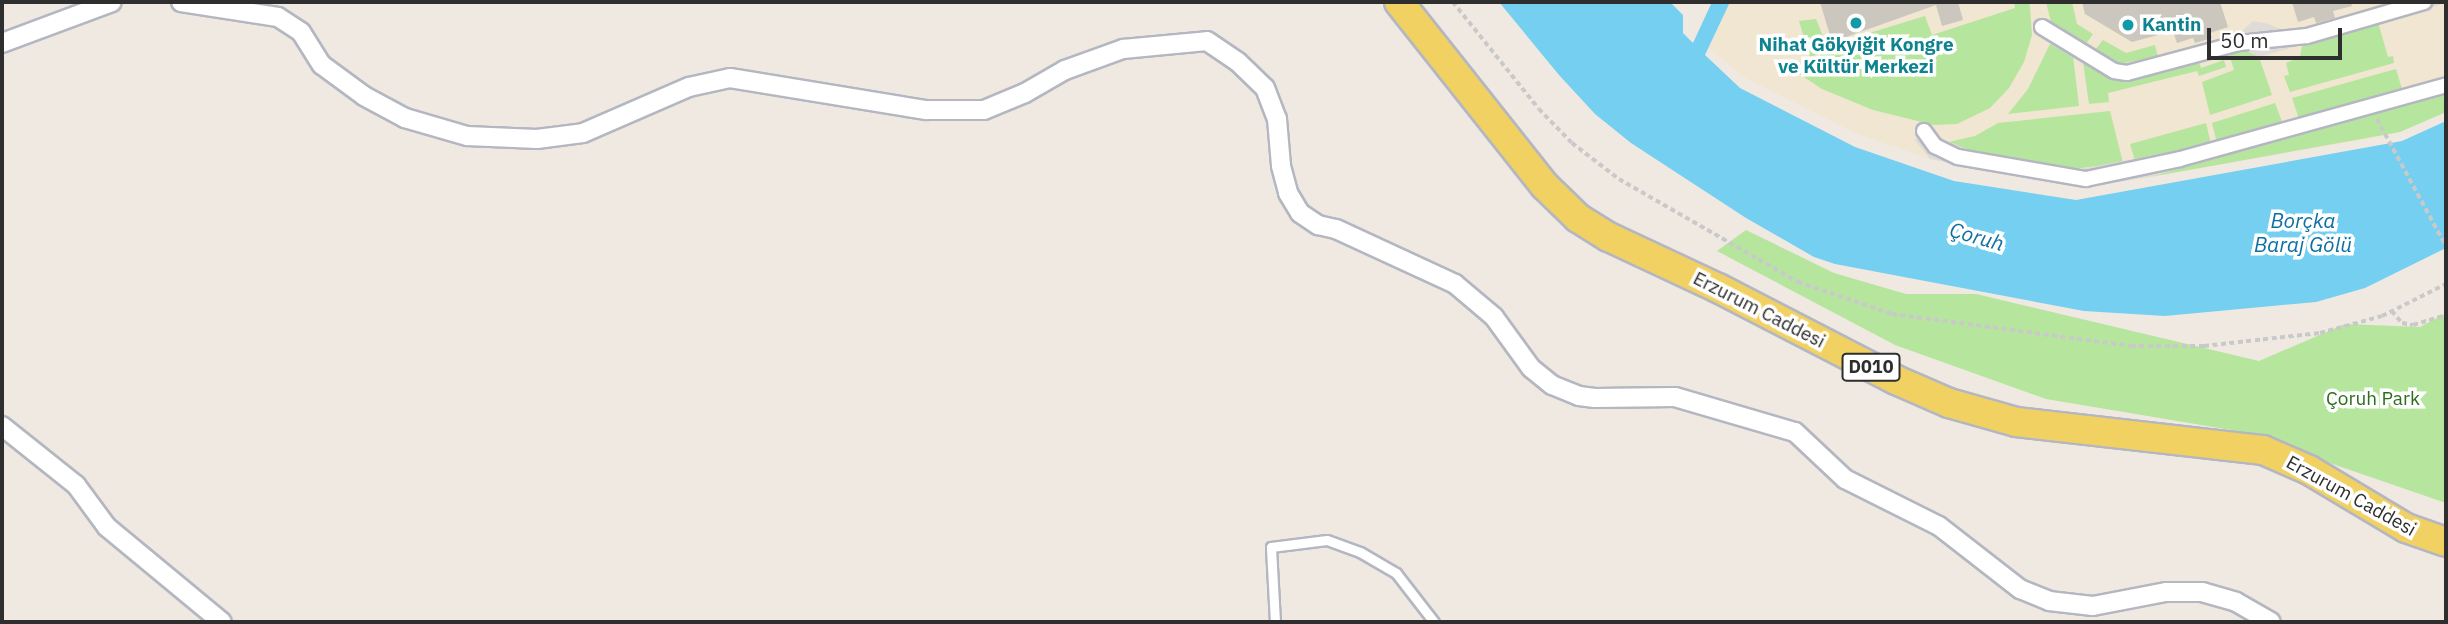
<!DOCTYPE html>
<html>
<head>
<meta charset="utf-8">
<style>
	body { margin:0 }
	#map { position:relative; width:2448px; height:624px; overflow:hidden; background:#efe9e1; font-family:"IBM Plex Sans",sans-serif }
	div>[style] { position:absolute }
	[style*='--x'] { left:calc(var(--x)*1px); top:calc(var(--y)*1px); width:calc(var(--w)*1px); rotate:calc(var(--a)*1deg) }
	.education>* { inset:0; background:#f0e6d1 }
	.green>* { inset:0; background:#b6e59e }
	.plaza>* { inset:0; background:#dfdcd8 }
	.water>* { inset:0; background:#75cff0 }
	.building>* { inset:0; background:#cbc7bf }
	.path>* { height:3.5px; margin-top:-1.75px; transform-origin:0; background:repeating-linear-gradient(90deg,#c9c9c9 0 5px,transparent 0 8.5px) }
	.roads { filter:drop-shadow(2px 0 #b4b7c1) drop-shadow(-2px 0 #b4b7c1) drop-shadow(0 2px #b4b7c1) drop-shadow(0 -2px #b4b7c1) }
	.service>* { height:9px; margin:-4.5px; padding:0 4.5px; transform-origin:4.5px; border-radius:4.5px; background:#fff }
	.pedestrian>* { height:14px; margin:-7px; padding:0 7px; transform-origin:7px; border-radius:7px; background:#fff }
	.minor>* { height:18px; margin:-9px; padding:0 9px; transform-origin:9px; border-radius:9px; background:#fff }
	.primary>* { height:28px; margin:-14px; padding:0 14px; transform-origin:14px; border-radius:14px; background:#f2d163 }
	.dots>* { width:19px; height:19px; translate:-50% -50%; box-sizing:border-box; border:4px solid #fff; border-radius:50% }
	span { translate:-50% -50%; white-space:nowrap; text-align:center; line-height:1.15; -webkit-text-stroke:7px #fff; paint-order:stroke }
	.shield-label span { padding:2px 5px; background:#fff; border:2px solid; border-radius:5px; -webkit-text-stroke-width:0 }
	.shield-label { font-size:18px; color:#2e2e2e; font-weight:700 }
	.culture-label { font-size:19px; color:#0d838f; font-weight:700 }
	.left { translate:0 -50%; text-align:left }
	.street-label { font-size:19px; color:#2e2e2e }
	.park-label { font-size:19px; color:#2c6e1b }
	.water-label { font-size:21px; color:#0d6fa3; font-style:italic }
	.frame { position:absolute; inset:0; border:4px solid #2e2e2e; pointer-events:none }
	.scale { position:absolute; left:2207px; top:28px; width:135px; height:32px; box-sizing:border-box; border:4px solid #2e2e2e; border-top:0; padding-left:9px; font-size:21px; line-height:24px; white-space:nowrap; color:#2e2e2e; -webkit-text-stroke:5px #fff; paint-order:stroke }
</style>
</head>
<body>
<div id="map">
	<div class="education">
		<div style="clip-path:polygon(1730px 2px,2446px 2px,2446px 112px,2400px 132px,2367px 139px,2081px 188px,1930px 159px,1858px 134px,1742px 76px,1709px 48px)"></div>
	</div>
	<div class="green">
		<div style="clip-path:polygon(2014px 2px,2029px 2px,2030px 7px,2032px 35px,2024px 62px,2009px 88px,1990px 108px,1957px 124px,1934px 125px,1873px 110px,1822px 89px,1795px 71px,1822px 62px,1819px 54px,1810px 57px,1799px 21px,1816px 19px,1827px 46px,1925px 16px,1932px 35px,2015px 8px)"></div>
		<div style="clip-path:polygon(2046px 2px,2072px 2px,2077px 24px,2093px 34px,2086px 44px,2051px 22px)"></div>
		<div style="clip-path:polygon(2378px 22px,2388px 57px,2393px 56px,2394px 63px,2290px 92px,2284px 76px,2289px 75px,2286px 63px,2300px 57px,2302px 45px)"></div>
		<div style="clip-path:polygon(2103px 40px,2126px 53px,2155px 45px,2158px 57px,2118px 64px,2095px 50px)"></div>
		<div style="clip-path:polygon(2050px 44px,2073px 56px,2079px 106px,2008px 114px,2028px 89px)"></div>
		<div style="clip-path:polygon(2245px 50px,2259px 57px,2272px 95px,2210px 115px,2202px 82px,2234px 70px,2229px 54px)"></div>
		<div style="clip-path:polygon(2224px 60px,2226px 67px,2199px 76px,2197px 71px,2108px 93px,2109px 102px,2089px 104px,2083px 62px,2112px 80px,2140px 79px,2199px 62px,2201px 68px)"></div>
		<div style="clip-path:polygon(2396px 69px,2402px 89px,2299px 119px,2292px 98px)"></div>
		<div style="clip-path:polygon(2446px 92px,2446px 112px,2400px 132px,2150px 177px)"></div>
		<div style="clip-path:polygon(2275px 103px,2283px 124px,2217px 143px,2212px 123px)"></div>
		<div style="clip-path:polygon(2110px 111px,2123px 163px,2073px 169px,1982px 155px,1949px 142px,1975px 136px,1998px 123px)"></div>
		<div style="clip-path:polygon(2206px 123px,2211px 144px,2135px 161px,2130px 144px)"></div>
		<div style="clip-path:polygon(1746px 230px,1834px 273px,1906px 294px,1976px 294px,2259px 361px,2345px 324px,2420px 327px,2446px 313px,2446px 503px,2237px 431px,2046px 399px,1895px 345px,1717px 251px)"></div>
	</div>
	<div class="plaza">
		<div style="clip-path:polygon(2403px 2px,2446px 3px,2259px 57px,2245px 50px,2128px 81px,2112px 80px,2050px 44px,2051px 22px,2108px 59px,2126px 65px,2238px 35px,2253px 21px,2269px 24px,2291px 34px)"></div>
		<div style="clip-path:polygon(2446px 78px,2446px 92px,2150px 177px,2081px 188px,1930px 159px,1914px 139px,1949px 142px,1982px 155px,2073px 169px,2086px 168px,2217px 143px)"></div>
	</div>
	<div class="water">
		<div style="clip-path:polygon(1499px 2px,1670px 2px,1683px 15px,1683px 33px,1693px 43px,1712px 2px,1730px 2px,1705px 55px,1740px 88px,1855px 147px,1954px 181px,2076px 200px,2402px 141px,2446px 121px,2446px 248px,2365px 288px,2316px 302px,2165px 316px,2084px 311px,1835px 264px,1814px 257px,1746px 218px,1631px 143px,1595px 114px,1559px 75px)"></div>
	</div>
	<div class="building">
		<div style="clip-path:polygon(1820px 2px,1958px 2px,1963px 20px,1942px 26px,1936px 5px,1832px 42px)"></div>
		<div style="clip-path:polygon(2082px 2px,2220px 2px,2228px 27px,2210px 33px,2212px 38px,2195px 43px,2193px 38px,2177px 43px,2173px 31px,2132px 42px,2085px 14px)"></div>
		<div style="clip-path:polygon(2292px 2px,2351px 2px,2352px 6px,2333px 11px,2335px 18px,2316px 23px,2314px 17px,2298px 22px)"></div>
	</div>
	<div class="path">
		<div style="--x:1453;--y:2;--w:137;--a:51.2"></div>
		<div style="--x:1539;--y:109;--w:47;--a:45.9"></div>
		<div style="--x:1572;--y:143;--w:59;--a:37.5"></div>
		<div style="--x:1619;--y:179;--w:207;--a:29.9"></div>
		<div style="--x:1798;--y:282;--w:99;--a:18.8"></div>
		<div style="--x:1892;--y:314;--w:241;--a:7.6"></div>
		<div style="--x:2131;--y:346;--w:73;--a:0"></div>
		<div style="--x:2204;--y:346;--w:117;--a:-6.4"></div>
		<div style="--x:2320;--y:333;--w:64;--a:-15.3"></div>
		<div style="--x:2382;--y:316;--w:72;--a:-26.6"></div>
		<div style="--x:2377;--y:119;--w:145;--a:61.5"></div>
		<div style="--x:2392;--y:311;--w:16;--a:50"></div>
		<div style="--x:2402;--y:323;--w:11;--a:10"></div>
		<div style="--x:2413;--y:325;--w:34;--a:-17"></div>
	</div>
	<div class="roads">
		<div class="service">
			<div style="--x:1275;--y:622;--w:75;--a:-93.1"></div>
			<div style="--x:1271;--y:547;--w:56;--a:-7.1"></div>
			<div style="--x:1327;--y:540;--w:35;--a:20"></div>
			<div style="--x:1360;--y:552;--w:42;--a:30.3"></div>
			<div style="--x:1396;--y:573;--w:62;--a:52.2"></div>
		</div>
		<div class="pedestrian">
			<div style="--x:2042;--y:27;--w:84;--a:31.4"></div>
			<div style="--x:2114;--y:71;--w:13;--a:9"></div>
			<div style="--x:2127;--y:73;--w:116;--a:-15"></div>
			<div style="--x:2239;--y:43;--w:68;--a:-5.9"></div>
			<div style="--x:2307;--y:36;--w:122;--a:-16.2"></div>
			<div style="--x:1924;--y:131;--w:19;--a:54"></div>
			<div style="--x:1935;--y:146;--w:25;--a:26"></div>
			<div style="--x:1958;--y:157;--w:130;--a:9.8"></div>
			<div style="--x:2086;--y:179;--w:96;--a:-12"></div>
			<div style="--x:2180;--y:159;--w:276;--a:-15.5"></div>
		</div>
		<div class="minor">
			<div style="--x:181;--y:2;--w:98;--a:8.8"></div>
			<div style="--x:278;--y:17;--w:27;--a:33"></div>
			<div style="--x:301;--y:32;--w:39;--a:58"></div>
			<div style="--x:322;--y:65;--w:52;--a:36.4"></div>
			<div style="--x:364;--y:96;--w:47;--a:28.2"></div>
			<div style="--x:405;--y:118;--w:65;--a:16.2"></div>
			<div style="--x:467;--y:136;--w:70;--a:2.5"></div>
			<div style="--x:537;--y:139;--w:46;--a:-7.4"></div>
			<div style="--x:583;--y:133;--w:116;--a:-23.5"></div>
			<div style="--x:689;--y:87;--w:42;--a:-12.4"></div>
			<div style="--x:730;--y:78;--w:199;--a:9.3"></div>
			<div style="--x:926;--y:110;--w:58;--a:0"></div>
			<div style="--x:984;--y:110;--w:44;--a:-22.5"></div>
			<div style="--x:1025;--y:93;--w:46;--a:-29.9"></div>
			<div style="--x:1065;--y:70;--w:62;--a:-19.9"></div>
			<div style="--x:1123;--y:49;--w:84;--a:-5.4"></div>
			<div style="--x:1207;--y:41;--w:37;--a:34"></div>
			<div style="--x:1238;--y:62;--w:37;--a:44"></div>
			<div style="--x:1265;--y:88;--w:33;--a:69"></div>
			<div style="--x:1277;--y:119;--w:47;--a:85.1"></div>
			<div style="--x:1281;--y:166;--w:28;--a:75"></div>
			<div style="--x:1288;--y:193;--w:23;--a:59"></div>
			<div style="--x:1300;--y:213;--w:22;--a:34"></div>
			<div style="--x:1318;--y:225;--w:18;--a:13"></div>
			<div style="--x:1336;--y:229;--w:131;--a:24.8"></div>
			<div style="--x:1455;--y:284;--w:51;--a:40.2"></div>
			<div style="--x:1494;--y:317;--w:63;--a:54"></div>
			<div style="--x:1531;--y:368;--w:27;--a:39"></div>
			<div style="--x:1552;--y:385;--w:29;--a:22"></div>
			<div style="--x:1579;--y:396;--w:16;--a:7"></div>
			<div style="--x:1595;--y:398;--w:80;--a:-0.7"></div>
			<div style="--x:1675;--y:397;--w:125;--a:16.3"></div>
			<div style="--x:1795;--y:432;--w:69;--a:43.2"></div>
			<div style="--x:1845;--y:479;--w:105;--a:26.6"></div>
			<div style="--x:1939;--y:526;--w:103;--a:37.9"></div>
			<div style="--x:2020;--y:589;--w:31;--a:22"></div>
			<div style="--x:2049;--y:601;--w:44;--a:6.5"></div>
			<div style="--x:2093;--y:606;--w:74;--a:-10.9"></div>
			<div style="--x:2166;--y:592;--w:36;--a:0"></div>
			<div style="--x:2202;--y:592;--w:35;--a:16"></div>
			<div style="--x:2236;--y:602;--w:40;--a:29.7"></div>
			<div style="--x:2;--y:43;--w:117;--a:-20.4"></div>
			<div style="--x:2;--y:426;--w:95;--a:38.6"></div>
			<div style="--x:76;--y:485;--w:52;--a:53.6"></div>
			<div style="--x:107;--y:527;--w:149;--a:39.6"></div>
		</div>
		<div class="primary">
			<div style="--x:1399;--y:2;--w:235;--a:51.6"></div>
			<div style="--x:1545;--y:186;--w:46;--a:44.1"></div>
			<div style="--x:1578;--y:218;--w:36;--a:32"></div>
			<div style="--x:1609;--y:237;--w:120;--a:25.1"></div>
			<div style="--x:1718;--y:288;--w:200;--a:27.3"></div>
			<div style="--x:1896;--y:380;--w:58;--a:23.5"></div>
			<div style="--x:1949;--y:403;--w:70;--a:15.8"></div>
			<div style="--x:2016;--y:422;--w:249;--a:6.5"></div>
			<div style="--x:2263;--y:450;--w:50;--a:23.5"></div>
			<div style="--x:2309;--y:470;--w:113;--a:30.9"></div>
			<div style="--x:2406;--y:528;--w:42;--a:19.3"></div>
		</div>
	</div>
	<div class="dots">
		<div style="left:1856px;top:23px;background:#0f9aa8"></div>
		<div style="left:2128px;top:25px;background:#0f9aa8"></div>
	</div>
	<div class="shield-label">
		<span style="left:1871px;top:367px">D010</span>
	</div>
	<div class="culture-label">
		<span class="left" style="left:2142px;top:25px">Kantin</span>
		<span style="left:1856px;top:56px">Nihat Gökyiğit Kongre<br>ve Kültür Merkezi</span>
	</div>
	<div class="street-label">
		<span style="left:1759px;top:310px;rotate:27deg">Erzurum Caddesi</span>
		<span style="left:2351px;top:496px;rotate:29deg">Erzurum Caddesi</span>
	</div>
	<div class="park-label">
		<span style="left:2373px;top:399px">Çoruh Park</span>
	</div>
	<div class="water-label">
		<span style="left:2303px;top:232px">Borçka<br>Baraj Gölü</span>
		<span style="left:1977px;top:236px;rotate:16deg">Çoruh</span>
	</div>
	<div class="frame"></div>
	<div class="scale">50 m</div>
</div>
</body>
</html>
